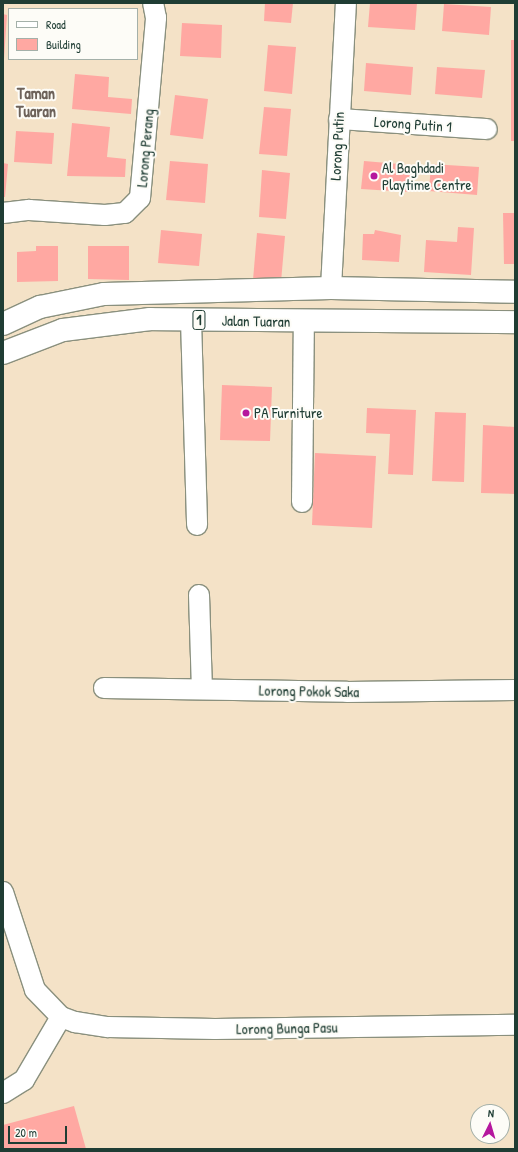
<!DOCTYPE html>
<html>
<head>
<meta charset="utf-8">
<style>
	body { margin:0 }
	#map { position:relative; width:518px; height:1152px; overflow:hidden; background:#f4e2c7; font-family:"Patrick Hand",sans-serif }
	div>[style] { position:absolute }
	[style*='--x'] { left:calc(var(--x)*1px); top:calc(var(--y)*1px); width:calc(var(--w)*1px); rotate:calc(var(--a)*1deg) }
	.building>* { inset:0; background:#ffa8a2 }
	.roads { filter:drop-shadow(1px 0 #8a907e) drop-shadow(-1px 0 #8a907e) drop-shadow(0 1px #8a907e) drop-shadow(0 -1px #8a907e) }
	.minor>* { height:20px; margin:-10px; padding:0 10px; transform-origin:10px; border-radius:10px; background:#fff }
	.major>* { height:22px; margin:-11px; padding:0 11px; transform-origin:11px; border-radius:11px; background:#fff }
	.dots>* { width:11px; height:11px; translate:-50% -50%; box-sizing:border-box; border:2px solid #fdfcf7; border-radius:50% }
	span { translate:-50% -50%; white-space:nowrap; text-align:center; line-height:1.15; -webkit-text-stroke:4px #fdfcf7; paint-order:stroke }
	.shield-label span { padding:1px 3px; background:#fdfcf7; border:1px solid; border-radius:3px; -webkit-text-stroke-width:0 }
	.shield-label { font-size:14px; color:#1f3d34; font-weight:700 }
	.street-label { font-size:15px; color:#1f3d34 }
	.poi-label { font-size:15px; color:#1f3d34 }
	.left { translate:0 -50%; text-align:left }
	.neighbourhood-label { font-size:16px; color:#6d625a; font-weight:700 }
	.frame { position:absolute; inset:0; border:4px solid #1f3d34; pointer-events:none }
	.legend { position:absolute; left:8px; top:8px; width:130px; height:52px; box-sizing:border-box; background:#fdfcf7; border:1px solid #a4b0a9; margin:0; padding:5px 7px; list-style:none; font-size:12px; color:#1f3d34 }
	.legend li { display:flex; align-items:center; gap:8px; height:20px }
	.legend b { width:20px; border:1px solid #a4b0a9 }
	.north { position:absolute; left:470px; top:1104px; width:40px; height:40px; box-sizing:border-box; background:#fdfcf7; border:1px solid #a4b0a9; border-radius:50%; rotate:5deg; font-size:11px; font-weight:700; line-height:16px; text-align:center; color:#1f3d34 }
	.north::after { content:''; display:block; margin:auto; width:14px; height:18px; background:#b5179e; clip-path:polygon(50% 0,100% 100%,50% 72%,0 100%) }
	.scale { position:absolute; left:8px; top:1126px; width:59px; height:18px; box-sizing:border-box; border:2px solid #1f3d34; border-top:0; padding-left:5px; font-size:12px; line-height:14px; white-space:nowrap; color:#1f3d34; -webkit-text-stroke:3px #fdfcf7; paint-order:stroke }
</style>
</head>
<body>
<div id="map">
	<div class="building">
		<div style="clip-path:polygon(265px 3px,293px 3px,291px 23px,264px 21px)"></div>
		<div style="clip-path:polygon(370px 3px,417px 3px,415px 30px,368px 27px)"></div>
		<div style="clip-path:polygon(444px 4px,491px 7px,489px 35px,442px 31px)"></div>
		<div style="clip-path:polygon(3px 14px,7px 15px,4px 59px,3px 59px)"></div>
		<div style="clip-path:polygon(182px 23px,222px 25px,221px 58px,180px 56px)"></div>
		<div style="clip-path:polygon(511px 40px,515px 40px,515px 141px,511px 141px)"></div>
		<div style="clip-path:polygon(268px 45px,296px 47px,292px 94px,264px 91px)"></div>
		<div style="clip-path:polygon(366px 63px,413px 67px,411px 95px,364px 91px)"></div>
		<div style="clip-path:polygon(437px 67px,485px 70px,482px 98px,435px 94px)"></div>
		<div style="clip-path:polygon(75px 74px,109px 77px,108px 97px,132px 99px,131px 114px,72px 109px)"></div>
		<div style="clip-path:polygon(175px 95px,208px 99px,203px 139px,170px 135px)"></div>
		<div style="clip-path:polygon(264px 107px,291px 109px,287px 156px,259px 154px)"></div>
		<div style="clip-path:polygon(72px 123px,110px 127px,107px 157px,126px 159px,125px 177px,67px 176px)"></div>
		<div style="clip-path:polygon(16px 131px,54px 133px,52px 164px,14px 162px)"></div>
		<div style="clip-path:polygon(170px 161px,208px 164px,205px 203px,166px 200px)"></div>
		<div style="clip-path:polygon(364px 161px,411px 165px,409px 192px,361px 189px)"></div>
		<div style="clip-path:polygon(3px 163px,8px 164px,5px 197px,3px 197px)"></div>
		<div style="clip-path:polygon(431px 164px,479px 167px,477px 195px,429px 191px)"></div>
		<div style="clip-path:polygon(262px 170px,290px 173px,286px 219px,259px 217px)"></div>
		<div style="clip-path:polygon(503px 213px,515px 213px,515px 264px,504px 264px)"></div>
		<div style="clip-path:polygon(458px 227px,474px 228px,471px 275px,424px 272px,426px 240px,457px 242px)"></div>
		<div style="clip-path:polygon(161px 230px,202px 234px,199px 266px,158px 263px)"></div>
		<div style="clip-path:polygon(375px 230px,401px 235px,399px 262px,362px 260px,363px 234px,374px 234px)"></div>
		<div style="clip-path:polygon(257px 233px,285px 236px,281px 282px,253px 280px)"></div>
		<div style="clip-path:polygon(36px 246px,58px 246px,58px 281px,17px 282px,17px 252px,36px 251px)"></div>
		<div style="clip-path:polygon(88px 246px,129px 246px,129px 280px,88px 279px)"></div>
		<div style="clip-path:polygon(222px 385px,272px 387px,270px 441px,220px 440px)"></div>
		<div style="clip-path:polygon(367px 408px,416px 410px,413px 475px,388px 474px,390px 434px,366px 433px)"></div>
		<div style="clip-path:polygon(435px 412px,466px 413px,464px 482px,432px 481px)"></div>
		<div style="clip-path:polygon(483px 425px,515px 427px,515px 494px,481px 493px)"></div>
		<div style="clip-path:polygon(315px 453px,376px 456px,372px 528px,312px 525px)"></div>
		<div style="clip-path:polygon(74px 1106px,86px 1149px,3px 1149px,3px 1125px)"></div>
	</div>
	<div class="roads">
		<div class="minor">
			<div style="--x:339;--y:119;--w:148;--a:3.9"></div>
			<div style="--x:3;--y:213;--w:26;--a:-7"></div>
			<div style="--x:29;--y:210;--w:76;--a:3.8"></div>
			<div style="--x:105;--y:215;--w:20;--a:-6"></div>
			<div style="--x:125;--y:213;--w:21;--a:-45"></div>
			<div style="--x:140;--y:198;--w:181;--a:-84.9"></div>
			<div style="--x:156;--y:18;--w:15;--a:-101"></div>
			<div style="--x:331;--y:288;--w:285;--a:-87"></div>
			<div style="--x:191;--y:320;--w:205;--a:88.3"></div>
			<div style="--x:302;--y:502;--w:180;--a:-89.4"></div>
			<div style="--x:199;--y:595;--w:94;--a:88.2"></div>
			<div style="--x:104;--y:688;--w:243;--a:0.9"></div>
			<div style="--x:347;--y:692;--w:168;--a:-0.7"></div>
			<div style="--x:3;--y:892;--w:103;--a:71.9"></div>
			<div style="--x:35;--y:990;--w:37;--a:46"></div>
			<div style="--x:61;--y:1017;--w:15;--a:20"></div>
			<div style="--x:75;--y:1022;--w:33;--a:9"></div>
			<div style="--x:108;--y:1027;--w:107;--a:1.1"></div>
			<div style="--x:215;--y:1029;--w:300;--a:-0.8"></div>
			<div style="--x:3;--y:1093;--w:25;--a:-32"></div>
			<div style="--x:24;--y:1080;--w:73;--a:-59.6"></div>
		</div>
		<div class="major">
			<div style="--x:3;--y:324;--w:41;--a:-24.7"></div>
			<div style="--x:40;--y:307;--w:65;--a:-11.5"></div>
			<div style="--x:104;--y:294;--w:227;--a:-1.5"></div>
			<div style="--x:331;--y:288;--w:184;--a:1.2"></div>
			<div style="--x:3;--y:353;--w:64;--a:-21"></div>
			<div style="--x:63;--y:330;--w:88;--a:-7.2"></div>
			<div style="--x:150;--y:319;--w:365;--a:0.5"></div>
		</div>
	</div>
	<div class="dots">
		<div style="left:374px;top:176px;background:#b5179e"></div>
		<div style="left:246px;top:413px;background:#b5179e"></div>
	</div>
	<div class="shield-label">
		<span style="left:199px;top:320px">1</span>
	</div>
	<div class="street-label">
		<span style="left:413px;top:124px;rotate:4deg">Lorong Putin 1</span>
		<span style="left:337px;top:146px;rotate:-87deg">Lorong Putin</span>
		<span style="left:145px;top:148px;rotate:-85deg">Lorong Perang</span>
		<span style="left:256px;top:321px;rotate:1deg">Jalan Tuaran</span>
		<span style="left:309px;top:691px;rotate:1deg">Lorong Pokok Saka</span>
		<span style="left:287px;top:1028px;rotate:-1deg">Lorong Bunga Pasu</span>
	</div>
	<div class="poi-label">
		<span class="left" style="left:382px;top:176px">Al Baghdadi<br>Playtime Centre</span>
		<span class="left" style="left:254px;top:413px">PA Furniture</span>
	</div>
	<div class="neighbourhood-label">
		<span style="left:36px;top:102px">Taman<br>Tuaran</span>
	</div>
	<div class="frame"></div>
	<ul class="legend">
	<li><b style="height:5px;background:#fff"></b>Road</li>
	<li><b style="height:11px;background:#ffa8a2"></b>Building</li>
	</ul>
	<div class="north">N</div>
	<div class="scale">20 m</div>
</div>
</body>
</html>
